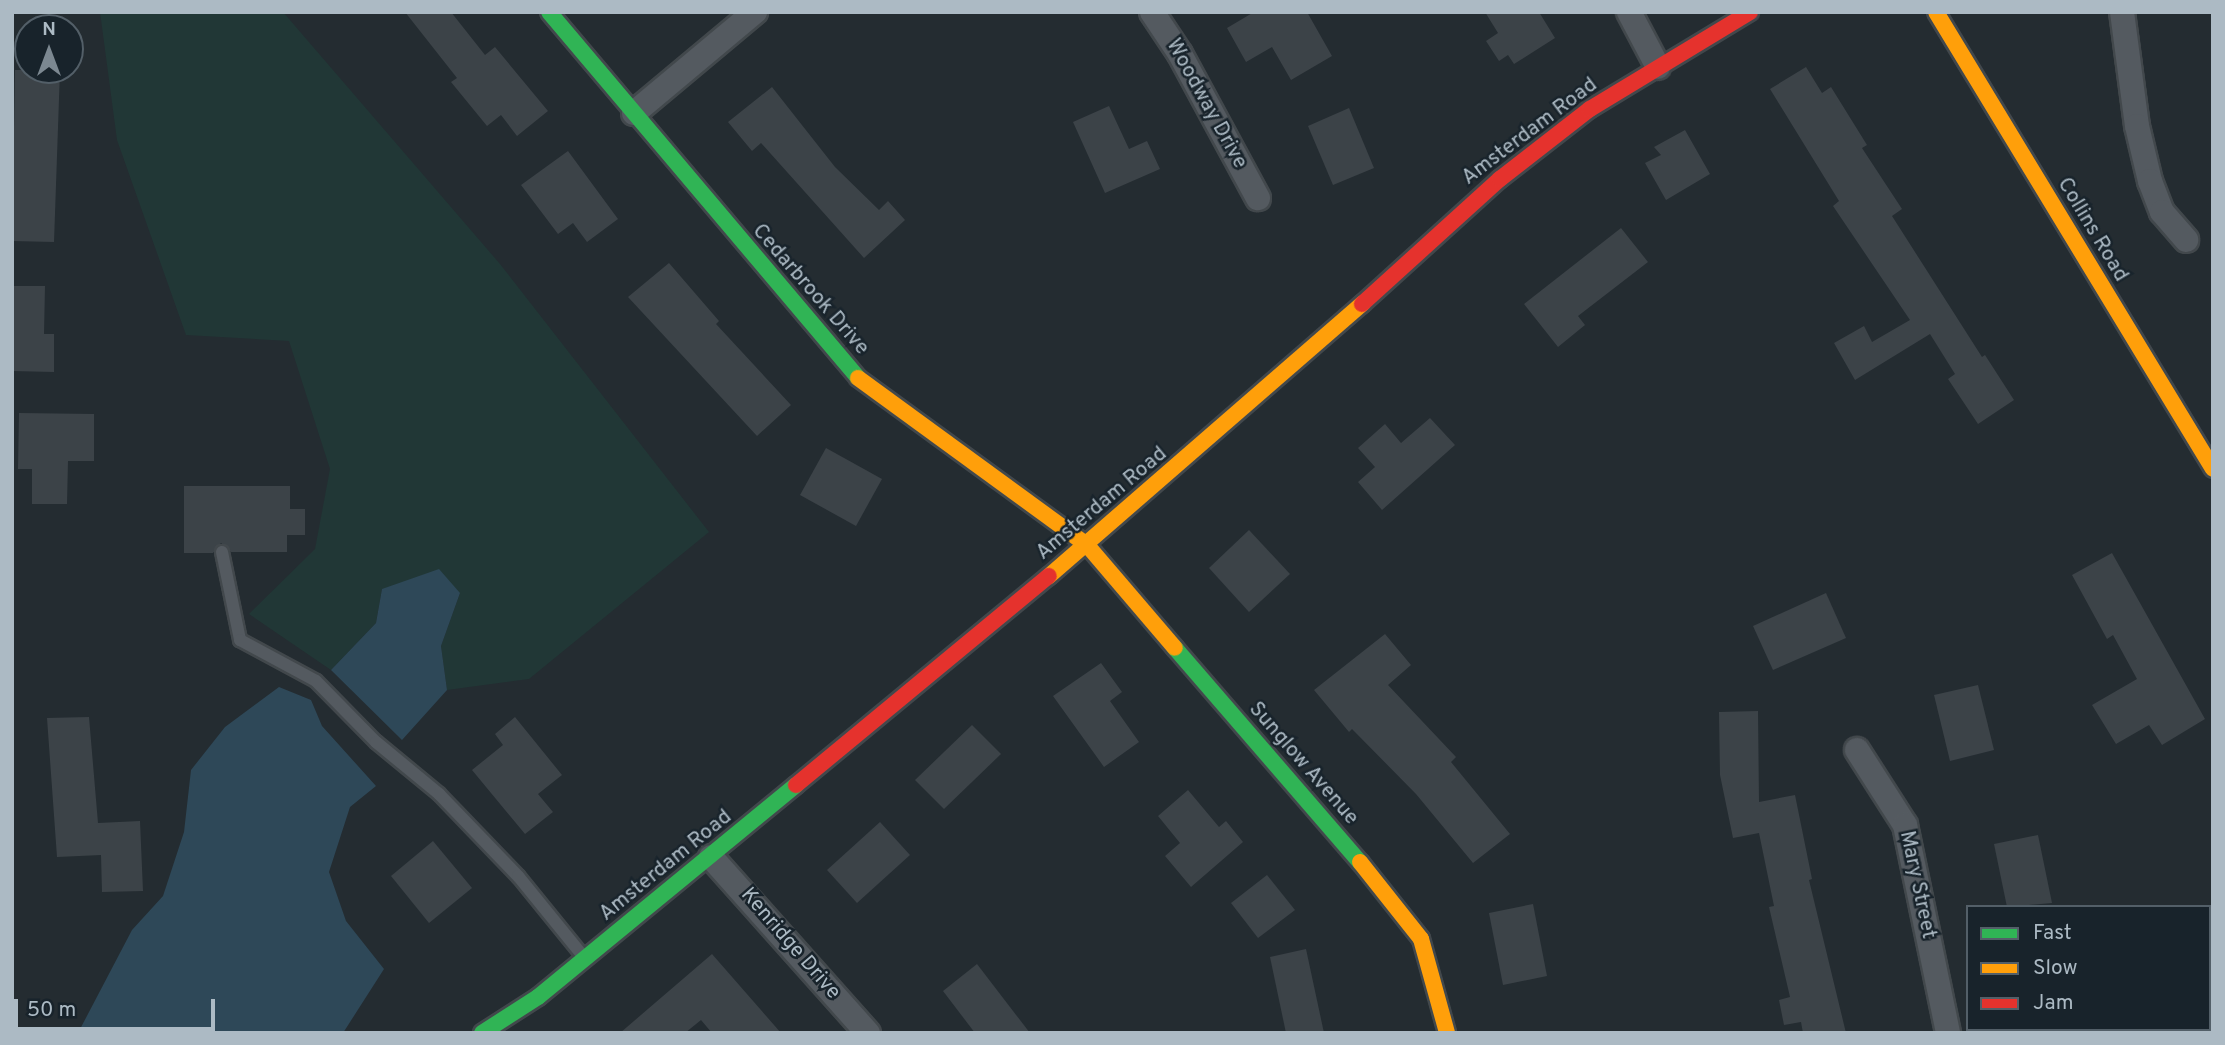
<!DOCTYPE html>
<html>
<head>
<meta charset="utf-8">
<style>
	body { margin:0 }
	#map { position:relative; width:2225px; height:1045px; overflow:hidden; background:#242c31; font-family:Overpass,sans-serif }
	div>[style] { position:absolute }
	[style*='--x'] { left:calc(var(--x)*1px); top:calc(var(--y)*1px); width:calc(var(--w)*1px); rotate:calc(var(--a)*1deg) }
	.green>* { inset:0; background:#213736 }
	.water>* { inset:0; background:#2e4858 }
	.building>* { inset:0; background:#3c4348 }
	.roads { filter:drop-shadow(2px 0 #42484c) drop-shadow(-2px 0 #42484c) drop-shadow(0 2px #42484c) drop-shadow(0 -2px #42484c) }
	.lane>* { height:12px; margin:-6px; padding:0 6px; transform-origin:6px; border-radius:6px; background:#545a60 }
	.street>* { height:24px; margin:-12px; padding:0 12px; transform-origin:12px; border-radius:12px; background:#545a60 }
	.fast>* { height:16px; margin:-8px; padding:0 8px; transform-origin:8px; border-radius:8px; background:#30b455 }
	.slow>* { height:16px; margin:-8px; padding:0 8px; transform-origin:8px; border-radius:8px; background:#ff9f0a }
	.jam>* { height:16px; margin:-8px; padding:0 8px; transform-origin:8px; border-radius:8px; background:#e5322d }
	span { translate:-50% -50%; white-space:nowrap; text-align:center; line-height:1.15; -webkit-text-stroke:5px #18232b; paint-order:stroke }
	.street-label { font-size:21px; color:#acbac4 }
	.frame { position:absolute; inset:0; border:14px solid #acbac4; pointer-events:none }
	.legend { position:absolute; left:1966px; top:905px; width:245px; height:126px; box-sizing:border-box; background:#18232b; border:2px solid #535f68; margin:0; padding:9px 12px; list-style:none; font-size:21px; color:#acbac4 }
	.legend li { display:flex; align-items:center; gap:14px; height:35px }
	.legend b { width:35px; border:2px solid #535f68 }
	.north { position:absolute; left:14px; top:14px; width:70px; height:70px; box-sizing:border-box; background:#18232b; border:2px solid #535f68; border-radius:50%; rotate:0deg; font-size:19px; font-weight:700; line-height:28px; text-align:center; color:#acbac4 }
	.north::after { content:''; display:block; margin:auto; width:24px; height:32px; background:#7c8891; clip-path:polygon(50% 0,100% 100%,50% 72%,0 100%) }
	.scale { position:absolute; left:14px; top:999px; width:201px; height:32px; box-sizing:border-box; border:4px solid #acbac4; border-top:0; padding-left:9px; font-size:21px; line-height:24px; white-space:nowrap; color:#acbac4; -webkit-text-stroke:5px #18232b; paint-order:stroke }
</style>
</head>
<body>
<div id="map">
	<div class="green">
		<div style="clip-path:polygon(100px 12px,283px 12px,500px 264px,709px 532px,529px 679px,447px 690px,441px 646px,460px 593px,382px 589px,376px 623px,331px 670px,249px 614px,315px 549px,330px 469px,289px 341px,186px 335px,117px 140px)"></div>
	</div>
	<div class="water">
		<div style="clip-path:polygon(439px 569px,460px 593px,441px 646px,447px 690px,402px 740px,331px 670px,376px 623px,382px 589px)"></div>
		<div style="clip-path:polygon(279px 687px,311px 700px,322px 726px,376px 786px,350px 807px,329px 872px,346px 921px,384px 969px,343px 1033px,78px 1033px,132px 930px,163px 896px,184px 832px,191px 770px,225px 727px)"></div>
	</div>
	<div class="building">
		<div style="clip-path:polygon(405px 12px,451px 12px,485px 55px,495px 47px,548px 111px,517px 136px,501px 115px,487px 126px,451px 82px,457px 78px)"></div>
		<div style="clip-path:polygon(1254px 12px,1307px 12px,1332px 56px,1291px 80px,1272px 47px,1246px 62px,1227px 28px)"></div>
		<div style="clip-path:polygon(1485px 12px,1539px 12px,1555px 38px,1514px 64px,1508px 55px,1499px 61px,1486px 41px,1498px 33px)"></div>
		<div style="clip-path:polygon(1806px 67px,1822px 93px,1831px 87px,1867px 145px,1862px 148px,1902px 209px,1892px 216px,1982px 357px,1985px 355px,2014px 400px,1978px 424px,1948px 379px,1955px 374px,1930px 334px,1855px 380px,1834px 343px,1864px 326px,1872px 342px,1910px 320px,1833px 206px,1839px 201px,1770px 89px)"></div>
		<div style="clip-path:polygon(15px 70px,60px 70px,54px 242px,12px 241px)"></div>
		<div style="clip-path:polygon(772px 87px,835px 167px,879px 210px,888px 201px,905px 220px,864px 258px,761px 143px,752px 151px,728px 122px)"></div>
		<div style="clip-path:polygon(1109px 106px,1129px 149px,1147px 141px,1160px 169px,1105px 193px,1073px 122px)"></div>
		<div style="clip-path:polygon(1349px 108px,1374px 168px,1333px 185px,1308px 126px)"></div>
		<div style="clip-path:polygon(1685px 130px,1710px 174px,1666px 200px,1645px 163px,1661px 155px,1654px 147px)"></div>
		<div style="clip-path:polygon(568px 151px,618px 219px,587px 242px,573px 223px,558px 234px,521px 185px)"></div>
		<div style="clip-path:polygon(1621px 228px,1648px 262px,1578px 316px,1585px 325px,1558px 347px,1524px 304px)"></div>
		<div style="clip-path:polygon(669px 263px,719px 321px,716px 324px,791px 405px,757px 436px,628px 297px)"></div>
		<div style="clip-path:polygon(12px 286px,45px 286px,44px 334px,54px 334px,54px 372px,12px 371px)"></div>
		<div style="clip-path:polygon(19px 413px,94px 414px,94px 461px,68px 461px,67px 504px,32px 504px,32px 469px,18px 469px)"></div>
		<div style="clip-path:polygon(1430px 418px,1455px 445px,1382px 510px,1358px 482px,1375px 467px,1358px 448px,1385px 424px,1401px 443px)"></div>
		<div style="clip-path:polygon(826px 448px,882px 479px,856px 526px,800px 495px)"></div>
		<div style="clip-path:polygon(184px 486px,290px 486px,290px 509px,305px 509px,305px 535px,287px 535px,287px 552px,231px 552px,221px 543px,213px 553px,184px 553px)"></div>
		<div style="clip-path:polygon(1249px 530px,1290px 574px,1249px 612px,1209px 568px)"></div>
		<div style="clip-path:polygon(2112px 553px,2205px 719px,2162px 745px,2149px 725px,2116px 744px,2092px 705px,2137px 679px,2113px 635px,2107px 639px,2072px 575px)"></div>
		<div style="clip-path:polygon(1826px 593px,1846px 638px,1773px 670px,1753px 626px)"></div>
		<div style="clip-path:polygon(1385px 634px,1411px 665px,1388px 685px,1456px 757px,1451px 762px,1510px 834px,1473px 863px,1416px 794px,1352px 729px,1349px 732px,1314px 690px)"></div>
		<div style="clip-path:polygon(1101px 663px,1122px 692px,1110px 701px,1139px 742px,1104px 767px,1053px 696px)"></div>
		<div style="clip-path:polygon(1978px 685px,1994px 750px,1950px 761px,1934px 695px)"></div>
		<div style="clip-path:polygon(1758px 711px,1759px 802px,1795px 795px,1812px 879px,1809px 880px,1846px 1033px,1803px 1033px,1801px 1022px,1784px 1025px,1779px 1000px,1790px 997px,1769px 907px,1774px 906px,1759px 833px,1733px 838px,1720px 775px,1719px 712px)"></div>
		<div style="clip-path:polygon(89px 717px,98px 823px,140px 821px,143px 891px,102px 892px,101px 855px,57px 857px,47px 718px)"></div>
		<div style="clip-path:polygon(515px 717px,562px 775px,538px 794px,553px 812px,525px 834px,472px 770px,503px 745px,495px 734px)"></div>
		<div style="clip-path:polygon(972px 725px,1001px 754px,944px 809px,915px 780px)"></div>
		<div style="clip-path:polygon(1188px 790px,1219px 827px,1226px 821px,1243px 842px,1191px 887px,1165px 856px,1180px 843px,1158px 816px)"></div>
		<div style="clip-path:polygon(880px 822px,910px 855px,857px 903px,827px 870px)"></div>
		<div style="clip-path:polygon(2038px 835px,2052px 903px,2007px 907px,1994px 844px)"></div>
		<div style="clip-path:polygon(433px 841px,472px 888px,429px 923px,391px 876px)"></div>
		<div style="clip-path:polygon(1267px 875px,1295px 910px,1258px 938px,1231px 903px)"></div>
		<div style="clip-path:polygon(1533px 904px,1547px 976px,1503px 985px,1489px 913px)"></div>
		<div style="clip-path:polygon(1306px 949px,1324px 1033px,1286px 1033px,1270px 957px)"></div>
		<div style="clip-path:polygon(712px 954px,781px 1033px,712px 1033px,701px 1020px,685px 1033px,620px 1033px)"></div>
		<div style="clip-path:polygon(977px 964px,1030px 1033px,975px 1033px,943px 991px)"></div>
	</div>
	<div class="roads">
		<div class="lane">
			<div style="--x:222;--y:552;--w:90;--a:78.4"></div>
			<div style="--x:240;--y:640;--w:86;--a:28.3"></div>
			<div style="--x:316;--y:681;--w:86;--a:45.5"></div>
			<div style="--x:376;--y:742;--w:82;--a:39.5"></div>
			<div style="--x:439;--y:794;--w:114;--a:46.1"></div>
			<div style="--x:518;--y:876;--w:103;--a:50.9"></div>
		</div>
		<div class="street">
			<div style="--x:1152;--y:12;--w:50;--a:56.3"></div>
			<div style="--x:1180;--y:54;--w:164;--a:61.6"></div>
			<div style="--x:1629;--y:12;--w:62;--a:62.2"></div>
			<div style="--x:2122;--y:12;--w:115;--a:82.5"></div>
			<div style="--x:2137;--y:126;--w:57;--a:76.7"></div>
			<div style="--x:2150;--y:181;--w:33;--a:69"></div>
			<div style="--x:2162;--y:212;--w:37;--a:49"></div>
			<div style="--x:634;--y:113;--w:158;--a:-39.9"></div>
			<div style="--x:1857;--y:750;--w:89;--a:57.4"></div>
			<div style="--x:1905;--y:825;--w:212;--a:78.3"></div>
			<div style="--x:711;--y:857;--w:236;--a:48.3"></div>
		</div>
		<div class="fast">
			<div style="--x:549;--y:12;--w:479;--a:49.8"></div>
			<div style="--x:1175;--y:648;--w:283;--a:49.2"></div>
			<div style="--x:482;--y:1033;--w:67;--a:-32.7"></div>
			<div style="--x:538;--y:997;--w:334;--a:-39.4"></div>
		</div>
		<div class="slow">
			<div style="--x:1936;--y:12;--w:534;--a:58.78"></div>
			<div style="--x:858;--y:378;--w:283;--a:36.1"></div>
			<div style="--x:1087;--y:545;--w:135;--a:49.5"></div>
			<div style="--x:1049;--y:576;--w:415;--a:-41"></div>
			<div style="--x:1360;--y:862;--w:98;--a:51.6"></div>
			<div style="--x:1421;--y:939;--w:98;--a:74.5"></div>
		</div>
		<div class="jam">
			<div style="--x:1362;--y:304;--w:186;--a:-42.2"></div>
			<div style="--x:1500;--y:179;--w:114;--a:-37.9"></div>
			<div style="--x:1590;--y:109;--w:187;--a:-31.2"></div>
			<div style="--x:796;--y:785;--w:328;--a:-39.6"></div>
		</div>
	</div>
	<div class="street-label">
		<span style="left:1206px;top:104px;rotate:61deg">Woodway Drive</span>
		<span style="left:1530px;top:132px;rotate:-37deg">Amsterdam Road</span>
		<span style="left:2092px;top:230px;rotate:59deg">Collins Road</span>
		<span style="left:810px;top:290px;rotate:49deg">Cedarbrook Drive</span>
		<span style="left:1102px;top:504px;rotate:-40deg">Amsterdam Road</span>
		<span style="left:1303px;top:764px;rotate:49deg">Sunglow Avenue</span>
		<span style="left:666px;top:866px;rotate:-39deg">Amsterdam Road</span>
		<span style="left:1917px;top:885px;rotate:78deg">Mary Street</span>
		<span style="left:790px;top:944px;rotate:49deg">Kenridge Drive</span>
	</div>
	<div class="frame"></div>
	<ul class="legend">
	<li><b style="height:9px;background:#30b455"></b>Fast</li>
	<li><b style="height:9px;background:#ff9f0a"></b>Slow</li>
	<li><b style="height:9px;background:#e5322d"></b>Jam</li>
	</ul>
	<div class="north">N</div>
	<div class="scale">50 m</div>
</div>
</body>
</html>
